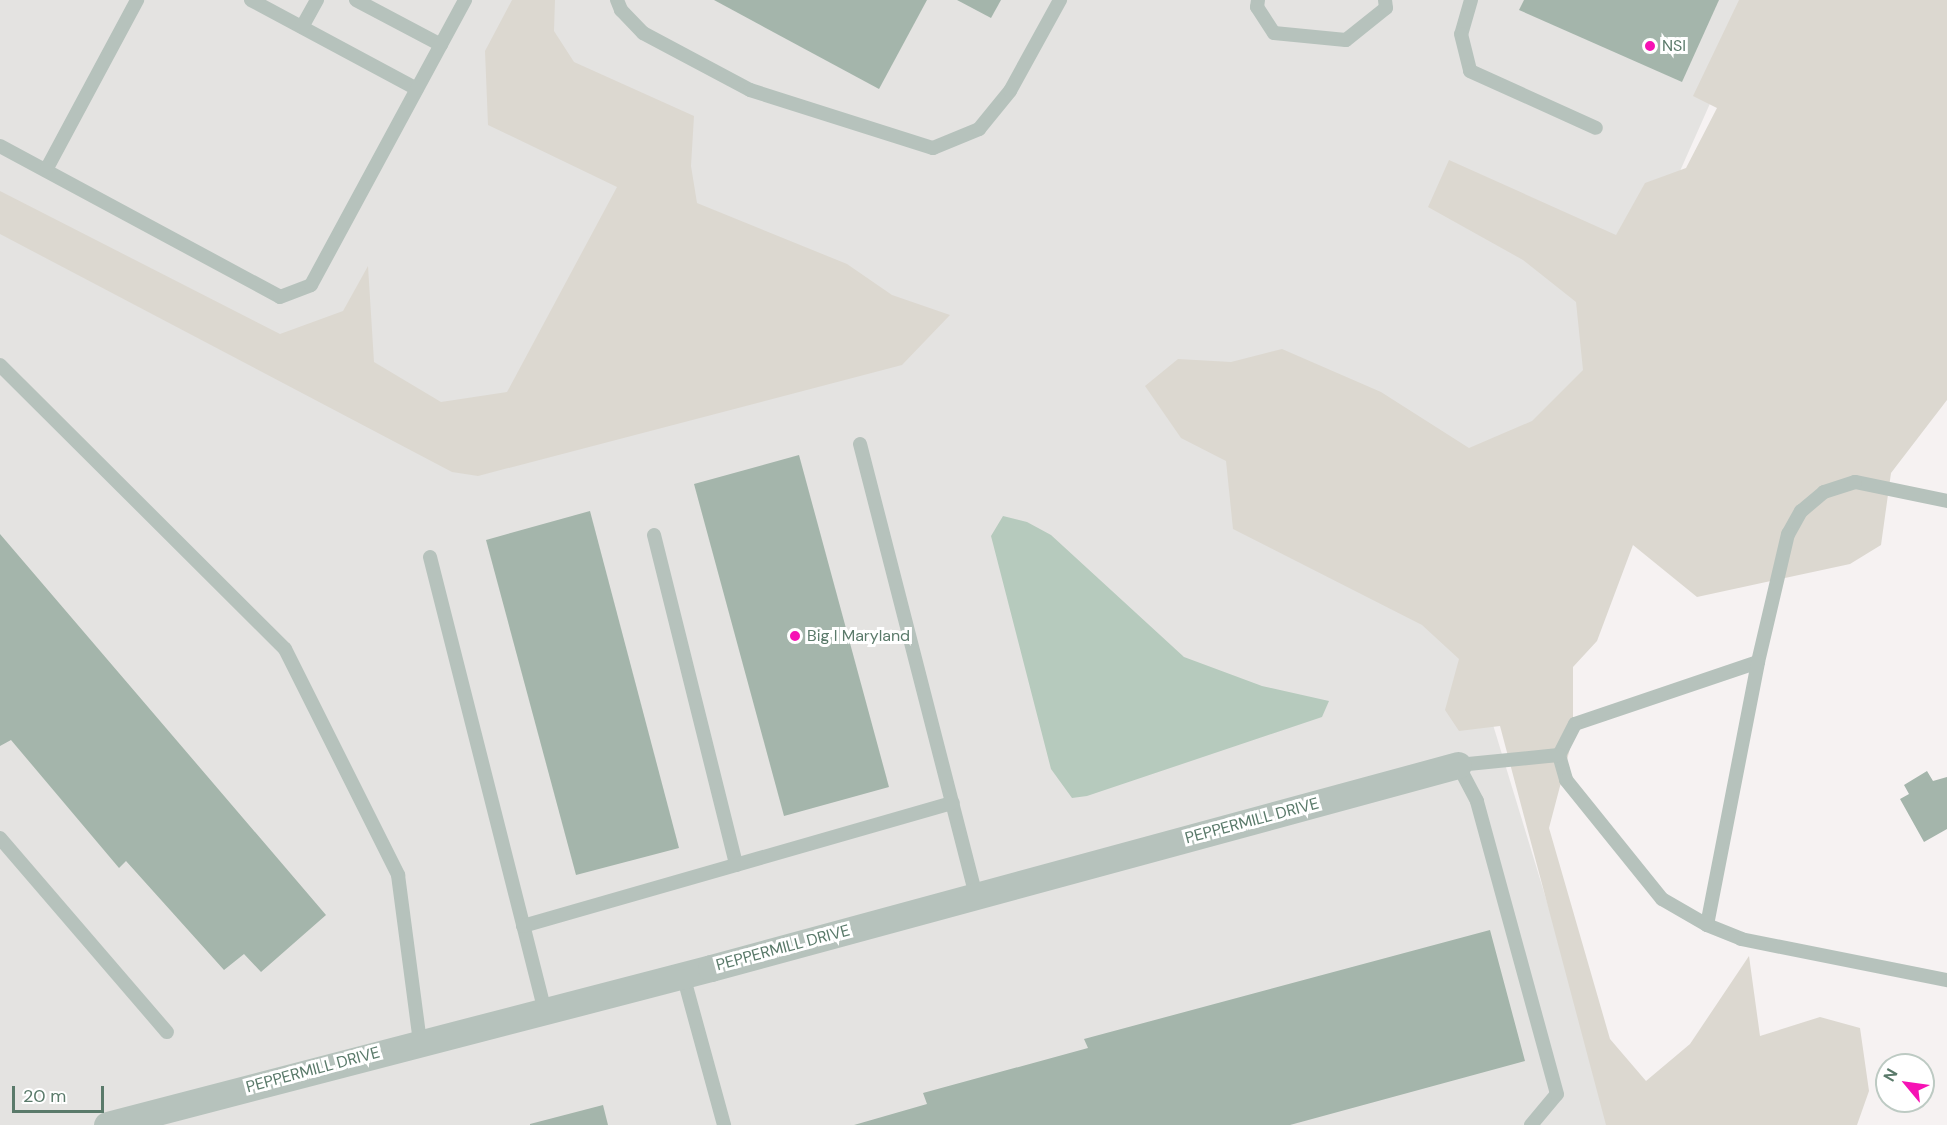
<!DOCTYPE html>
<html>
<head>
<meta charset="utf-8">
<style>
	body { margin:0 }
	#map { position:relative; width:1947px; height:1125px; overflow:hidden; background:#f6f2f2; font-family:"DM Sans",sans-serif }
	div>[style] { position:absolute }
	[style*='--x'] { left:calc(var(--x)*1px); top:calc(var(--y)*1px); width:calc(var(--w)*1px); rotate:calc(var(--a)*1deg) }
	.built>* { inset:0; background:#e4e3e1 }
	.green>* { inset:0; background:#dcd8d0 }
	.water>* { inset:0; background:#b6cabd }
	.building>* { inset:0; background:#a4b5ab }
	.service>* { height:14px; margin:-7px; padding:0 7px; transform-origin:7px; border-radius:7px; background:#b6c2bc }
	.minor>* { height:27px; margin:-13.5px; padding:0 13.5px; transform-origin:13.5px; border-radius:13.5px; background:#b6c2bc }
	.dots>* { width:16px; height:16px; translate:-50% -50%; box-sizing:border-box; border:3px solid #fff; border-radius:50% }
	span { translate:-50% -50%; white-space:nowrap; text-align:center; line-height:1.15; -webkit-text-stroke:6px #fff; paint-order:stroke }
	.poi-label { font-size:16px; color:#5a7a6a }
	.left { translate:0 -50%; text-align:left }
	.street-label { font-size:16px; color:#5a7a6a }
	.north { position:absolute; left:1875px; top:1053px; width:60px; height:60px; box-sizing:border-box; background:#fff; border:2px solid #bdcac3; border-radius:50%; rotate:299deg; font-size:16px; font-weight:700; line-height:24px; text-align:center; color:#5a7a6a }
	.north::after { content:''; display:block; margin:auto; width:21px; height:27px; background:#f612b4; clip-path:polygon(50% 0,100% 100%,50% 72%,0 100%) }
	.scale { position:absolute; left:12px; top:1086px; width:92px; height:27px; box-sizing:border-box; border:3px solid #5a7a6a; border-top:0; padding-left:8px; font-size:18px; line-height:21px; white-space:nowrap; color:#5a7a6a; -webkit-text-stroke:4px #fff; paint-order:stroke }
</style>
</head>
<body>
<div id="map">
	<div class="built">
		<div style="clip-path:polygon(0 0,1756px 0,1469px 646px,1615px 1125px,0 1125px)"></div>
	</div>
	<div class="green">
		<div style="clip-path:polygon(512px 0,555px 0,554px 31px,574px 62px,694px 116px,691px 166px,697px 203px,847px 264px,892px 295px,950px 315px,902px 365px,478px 476px,452px 472px,0 234px,0 191px,280px 334px,343px 311px,368px 266px,374px 362px,441px 402px,507px 392px,617px 187px,488px 125px,485px 51px)"></div>
		<div style="clip-path:polygon(1739px 0,1947px 0,1947px 400px,1891px 473px,1881px 545px,1850px 564px,1697px 597px,1633px 545px,1597px 641px,1573px 667px,1573px 737px,1549px 828px,1610px 1039px,1646px 1081px,1690px 1044px,1749px 956px,1760px 1036px,1820px 1017px,1860px 1028px,1869px 1091px,1857px 1125px,1606px 1125px,1500px 726px,1459px 731px,1445px 710px,1459px 659px,1422px 625px,1233px 529px,1226px 461px,1181px 438px,1145px 386px,1178px 359px,1231px 362px,1282px 349px,1381px 392px,1469px 448px,1532px 421px,1583px 370px,1576px 302px,1523px 260px,1428px 207px,1449px 160px,1616px 235px,1645px 183px,1686px 168px,1717px 108px,1693px 96px)"></div>
	</div>
	<div class="water">
		<div style="clip-path:polygon(1003px 516px,1027px 522px,1051px 535px,1184px 657px,1262px 686px,1329px 701px,1322px 717px,1087px 796px,1072px 798px,1051px 769px,991px 536px)"></div>
	</div>
	<div class="building">
		<div style="clip-path:polygon(714px 0,927px 0,879px 89px)"></div>
		<div style="clip-path:polygon(957px 0,1001px 0,991px 18px)"></div>
		<div style="clip-path:polygon(1524px 0,1719px 0,1682px 82px,1519px 10px)"></div>
		<div style="clip-path:polygon(799px 455px,889px 787px,784px 816px,694px 484px)"></div>
		<div style="clip-path:polygon(590px 511px,679px 848px,576px 875px,486px 540px)"></div>
		<div style="clip-path:polygon(0 534px,326px 915px,261px 972px,244px 954px,224px 970px,126px 861px,119px 868px,11px 740px,0 746px)"></div>
		<div style="clip-path:polygon(1927px 771px,1933px 781px,1947px 777px,1947px 829px,1924px 842px,1900px 799px,1909px 794px,1904px 785px)"></div>
		<div style="clip-path:polygon(1490px 930px,1525px 1061px,1290px 1125px,854px 1125px,927px 1104px,923px 1093px,1088px 1048px,1084px 1039px)"></div>
		<div style="clip-path:polygon(603px 1105px,608px 1125px,530px 1125px,530px 1124px)"></div>
	</div>
	<div class="service">
		<div style="--x:251;--y:0;--w:188;--a:28.2"></div>
		<div style="--x:356;--y:0;--w:96;--a:27.9"></div>
		<div style="--x:617;--y:0;--w:11;--a:68"></div>
		<div style="--x:621;--y:10;--w:32;--a:46"></div>
		<div style="--x:643;--y:33;--w:121;--a:28"></div>
		<div style="--x:750;--y:90;--w:192;--a:17.6"></div>
		<div style="--x:933;--y:148;--w:50;--a:-22.4"></div>
		<div style="--x:979;--y:129;--w:49;--a:-50.8"></div>
		<div style="--x:1010;--y:91;--w:104;--a:-61.2"></div>
		<div style="--x:1258;--y:0;--w:7;--a:98"></div>
		<div style="--x:1257;--y:7;--w:31;--a:57"></div>
		<div style="--x:1274;--y:33;--w:72;--a:5.6"></div>
		<div style="--x:1346;--y:40;--w:51;--a:-38.7"></div>
		<div style="--x:1386;--y:8;--w:8;--a:-97"></div>
		<div style="--x:1471;--y:0;--w:35;--a:106"></div>
		<div style="--x:1461;--y:34;--w:38;--a:76"></div>
		<div style="--x:1470;--y:71;--w:138;--a:24.3"></div>
		<div style="--x:302;--y:27;--w:31;--a:-61"></div>
		<div style="--x:0;--y:146;--w:318;--a:28.3"></div>
		<div style="--x:280;--y:297;--w:33;--a:-21"></div>
		<div style="--x:311;--y:285;--w:324;--a:-61.6"></div>
		<div style="--x:46;--y:170;--w:193;--a:-61.8"></div>
		<div style="--x:0;--y:365;--w:402;--a:44.9"></div>
		<div style="--x:285;--y:649;--w:253;--a:63.4"></div>
		<div style="--x:398;--y:875;--w:168;--a:82.5"></div>
		<div style="--x:860;--y:444;--w:467;--a:75.6"></div>
		<div style="--x:1947;--y:501;--w:94;--a:-168.3"></div>
		<div style="--x:1855;--y:482;--w:33;--a:162"></div>
		<div style="--x:1824;--y:492;--w:30;--a:140"></div>
		<div style="--x:1801;--y:511;--w:26;--a:119"></div>
		<div style="--x:1788;--y:534;--w:131;--a:103.2"></div>
		<div style="--x:1758;--y:662;--w:193;--a:161.3"></div>
		<div style="--x:1575;--y:724;--w:35;--a:117"></div>
		<div style="--x:1559;--y:755;--w:26;--a:74"></div>
		<div style="--x:1566;--y:780;--w:153;--a:51.1"></div>
		<div style="--x:1662;--y:899;--w:52;--a:30"></div>
		<div style="--x:1707;--y:925;--w:37;--a:22"></div>
		<div style="--x:1741;--y:939;--w:210;--a:11.3"></div>
		<div style="--x:654;--y:535;--w:340;--a:76"></div>
		<div style="--x:430;--y:557;--w:466;--a:75.8"></div>
		<div style="--x:0;--y:838;--w:256;--a:49.3"></div>
		<div style="--x:1707;--y:925;--w:268;--a:-79"></div>
		<div style="--x:523;--y:926;--w:447;--a:-16"></div>
		<div style="--x:683;--y:975;--w:156;--a:74.7"></div>
		<div style="--x:1531;--y:1125;--w:40;--a:-50"></div>
		<div style="--x:1557;--y:1094;--w:304;--a:-105.3"></div>
		<div style="--x:1477;--y:801;--w:41;--a:-117.8"></div>
		<div style="--x:1458;--y:765;--w:101;--a:-5.7"></div>
	</div>
	<div class="minor">
		<div style="--x:107;--y:1125;--w:624;--a:-14.57"></div>
		<div style="--x:711;--y:968;--w:774;--a:-15.2"></div>
	</div>
	<div class="dots">
		<div style="left:1650px;top:46px;background:#f612b4"></div>
		<div style="left:795px;top:636px;background:#f612b4"></div>
	</div>
	<div class="poi-label">
		<span class="left" style="left:1662px;top:46px">NSI</span>
		<span class="left" style="left:807px;top:636px">Big I Maryland</span>
	</div>
	<div class="street-label">
		<span style="left:1252px;top:821px;rotate:-15deg">PEPPERMILL DRIVE</span>
		<span style="left:783px;top:948px;rotate:-15deg">PEPPERMILL DRIVE</span>
		<span style="left:313px;top:1070px;rotate:-15deg">PEPPERMILL DRIVE</span>
	</div>
	<div class="north">N</div>
	<div class="scale">20 m</div>
</div>
</body>
</html>
